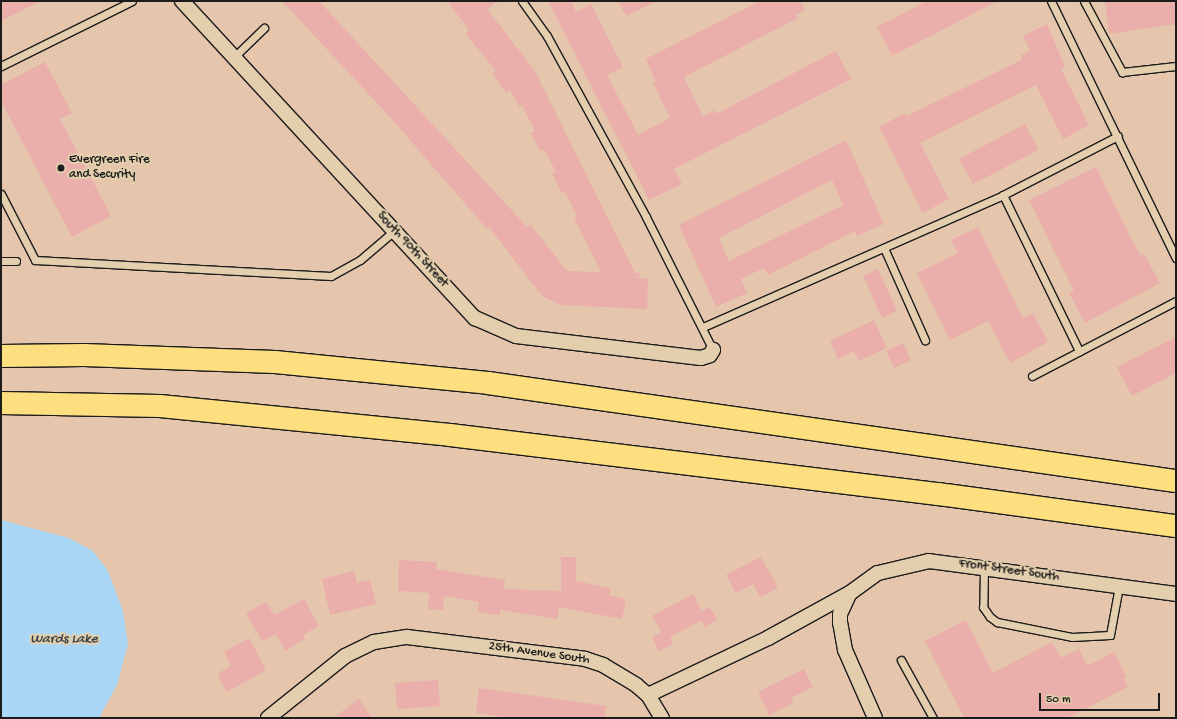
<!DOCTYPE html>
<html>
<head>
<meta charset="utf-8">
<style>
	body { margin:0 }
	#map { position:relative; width:1177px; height:719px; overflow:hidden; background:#e5c5ac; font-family:"Gochi Hand",sans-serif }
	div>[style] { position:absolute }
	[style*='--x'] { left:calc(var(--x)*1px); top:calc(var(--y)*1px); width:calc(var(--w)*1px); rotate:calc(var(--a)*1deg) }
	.water>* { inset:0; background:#abd7f7 }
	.building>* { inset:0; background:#eaafab }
	.roads { filter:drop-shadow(1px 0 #1c1c1c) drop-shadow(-1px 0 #1c1c1c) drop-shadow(0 1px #1c1c1c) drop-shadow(0 -1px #1c1c1c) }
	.lane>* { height:7px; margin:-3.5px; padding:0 3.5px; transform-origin:3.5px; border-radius:3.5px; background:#e3cfad }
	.street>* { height:14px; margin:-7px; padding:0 7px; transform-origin:7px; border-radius:7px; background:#e3cfad }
	.highway>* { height:22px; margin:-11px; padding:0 11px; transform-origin:11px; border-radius:11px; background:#fedf80 }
	.dots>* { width:11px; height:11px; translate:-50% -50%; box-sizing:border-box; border:2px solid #e3cfad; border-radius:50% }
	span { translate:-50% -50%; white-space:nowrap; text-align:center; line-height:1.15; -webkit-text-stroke:4px #e3cfad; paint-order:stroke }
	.poi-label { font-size:13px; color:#1c1c1c }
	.left { translate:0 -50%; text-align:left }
	.street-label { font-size:13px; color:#1c1c1c }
	.water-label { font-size:14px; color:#394148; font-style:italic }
	.frame { position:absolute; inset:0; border:2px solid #1c1c1c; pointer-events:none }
	.scale { position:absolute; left:1039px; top:693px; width:121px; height:18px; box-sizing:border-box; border:2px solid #1c1c1c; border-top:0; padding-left:5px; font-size:12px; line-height:14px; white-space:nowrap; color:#1c1c1c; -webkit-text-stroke:3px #e3cfad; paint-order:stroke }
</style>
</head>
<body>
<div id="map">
	<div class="water">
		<div style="clip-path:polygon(1px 520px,69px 538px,93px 551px,108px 571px,123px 611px,128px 644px,117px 685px,99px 718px,1px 718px)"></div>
	</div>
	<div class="building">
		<div style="clip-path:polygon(1px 1px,41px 1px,1px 21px)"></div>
		<div style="clip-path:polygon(282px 1px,319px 1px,527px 227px,530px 224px,567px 271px,601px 272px,574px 218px,577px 216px,565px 192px,562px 193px,552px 174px,556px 172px,544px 149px,540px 151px,531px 133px,535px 131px,522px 105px,519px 107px,510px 89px,506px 93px,492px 74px,496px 71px,465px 33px,469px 30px,447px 1px,498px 1px,487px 9px,535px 71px,635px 273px,640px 273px,639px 278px,648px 278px,647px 309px,561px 305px,542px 296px,489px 227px,487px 229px,390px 117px)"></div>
		<div style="clip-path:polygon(548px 1px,571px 1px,576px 12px,591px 4px,623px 67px,607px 75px,638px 135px,670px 118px,653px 83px,656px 82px,646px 59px,760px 1px,800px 1px,805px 10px,796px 15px,798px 18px,684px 77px,703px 117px,714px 110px,716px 114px,836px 51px,851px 79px,674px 169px,682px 184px,649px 200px)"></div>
		<div style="clip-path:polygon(618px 1px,657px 1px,626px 16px)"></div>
		<div style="clip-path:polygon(927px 1px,998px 1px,892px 56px,877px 27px)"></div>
		<div style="clip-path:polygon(1105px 1px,1176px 1px,1176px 24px,1109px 34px)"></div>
		<div style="clip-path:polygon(1047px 24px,1065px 67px,1061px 69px,1089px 125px,1063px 139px,1036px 85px,920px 143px,949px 199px,923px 213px,879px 127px,905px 113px,907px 116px,1023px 59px,1021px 55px,1030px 51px,1023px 36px)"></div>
		<div style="clip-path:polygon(45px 62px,72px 113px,60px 119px,111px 216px,72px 237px,1px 101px,1px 85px)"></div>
		<div style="clip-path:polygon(1025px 124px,1039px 150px,973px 184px,959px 159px)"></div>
		<div style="clip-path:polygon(evenodd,846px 140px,884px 224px,857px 236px,855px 231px,768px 275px,764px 268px,741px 279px,747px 293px,716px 307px,679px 225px,846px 140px,832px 180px,843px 205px,729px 261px,719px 238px,832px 180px)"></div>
		<div style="clip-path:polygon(1096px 167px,1140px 256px,1144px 254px,1160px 283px,1085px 323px,1069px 293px,1074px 291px,1029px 200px)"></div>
		<div style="clip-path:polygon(978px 227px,1023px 318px,1033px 313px,1048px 342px,1010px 363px,988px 321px,950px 340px,917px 273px,958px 253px,951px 240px)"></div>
		<div style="clip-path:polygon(878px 269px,897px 311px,882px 318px,863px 276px)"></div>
		<div style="clip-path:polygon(874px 320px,887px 348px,859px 361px,854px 351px,838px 359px,830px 341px)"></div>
		<div style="clip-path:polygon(1176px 337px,1176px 373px,1132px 396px,1117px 367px)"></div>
		<div style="clip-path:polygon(903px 343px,911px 360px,894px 368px,886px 351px)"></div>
		<div style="clip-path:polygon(561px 557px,576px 557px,576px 581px,611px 588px,609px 595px,626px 599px,622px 619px,559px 607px,557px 619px,500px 610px,500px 615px,478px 612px,479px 602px,444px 596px,443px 610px,428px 609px,429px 593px,398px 591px,399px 560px,437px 562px,436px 569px,505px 580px,504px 589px,561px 591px)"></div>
		<div style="clip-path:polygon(761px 557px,778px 588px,760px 597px,753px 584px,736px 593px,726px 575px)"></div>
		<div style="clip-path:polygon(354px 571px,357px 583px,370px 580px,376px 604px,330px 615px,322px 579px)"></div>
		<div style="clip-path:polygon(693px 594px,702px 611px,710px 607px,717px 620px,705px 627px,702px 620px,670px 637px,673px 644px,659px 651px,652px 637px,661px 632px,652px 616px)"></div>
		<div style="clip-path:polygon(304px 599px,319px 626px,303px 635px,305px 639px,285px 651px,276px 634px,262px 641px,246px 613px,266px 602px,274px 615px)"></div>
		<div style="clip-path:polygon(966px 620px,993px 673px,1052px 642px,1061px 658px,1079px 649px,1087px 666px,1114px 652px,1127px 677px,1124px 678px,1128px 687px,1067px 718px,964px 718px,925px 641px)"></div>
		<div style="clip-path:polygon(249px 638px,266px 670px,227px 692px,217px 674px,231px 666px,224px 652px)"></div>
		<div style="clip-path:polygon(804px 669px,813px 687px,791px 698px,793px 703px,769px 715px,758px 692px)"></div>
		<div style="clip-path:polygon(438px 680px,440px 706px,397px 709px,395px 683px)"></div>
		<div style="clip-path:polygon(479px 688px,606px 706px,604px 718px,497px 718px,498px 716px,476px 713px)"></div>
		<div style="clip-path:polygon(359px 699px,372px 718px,333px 718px)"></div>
	</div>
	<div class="roads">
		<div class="lane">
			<div style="--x:522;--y:1;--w:43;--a:54.5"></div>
			<div style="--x:547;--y:36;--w:206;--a:61.3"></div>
			<div style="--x:646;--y:217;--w:149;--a:63.3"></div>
			<div style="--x:1051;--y:1;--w:286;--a:64.1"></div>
			<div style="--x:1084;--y:1;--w:81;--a:61.8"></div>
			<div style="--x:1122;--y:72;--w:54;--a:-6.3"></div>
			<div style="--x:234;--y:57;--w:42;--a:-44"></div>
			<div style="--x:1;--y:66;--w:146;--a:-26.4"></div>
			<div style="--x:1;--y:194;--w:74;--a:62.7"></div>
			<div style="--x:35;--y:260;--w:296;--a:3.1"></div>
			<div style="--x:331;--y:276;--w:33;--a:-29"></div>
			<div style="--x:360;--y:260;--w:45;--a:-40.5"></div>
			<div style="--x:1003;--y:195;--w:174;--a:64"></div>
			<div style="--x:884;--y:248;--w:101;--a:66"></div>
			<div style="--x:1;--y:261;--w:15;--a:0"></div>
			<div style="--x:703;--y:327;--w:328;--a:-23.7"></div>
			<div style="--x:1003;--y:195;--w:129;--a:-27.2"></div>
			<div style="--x:1032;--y:376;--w:162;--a:-27.5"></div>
			<div style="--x:984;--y:568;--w:39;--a:91"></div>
			<div style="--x:983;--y:607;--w:12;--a:55"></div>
			<div style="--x:990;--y:617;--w:9;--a:36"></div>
			<div style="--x:997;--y:622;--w:76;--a:11.3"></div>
			<div style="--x:1072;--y:637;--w:38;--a:-3"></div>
			<div style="--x:1110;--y:635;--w:50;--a:-79.6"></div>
			<div style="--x:901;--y:660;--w:66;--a:61.1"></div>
		</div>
		<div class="street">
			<div style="--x:182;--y:1;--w:432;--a:47.3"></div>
			<div style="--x:475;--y:318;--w:45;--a:23.7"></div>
			<div style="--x:516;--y:336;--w:186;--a:6.8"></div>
			<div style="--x:701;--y:358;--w:9;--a:-18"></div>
			<div style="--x:710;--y:355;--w:6;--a:-59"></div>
			<div style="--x:648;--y:695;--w:133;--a:-25.4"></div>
			<div style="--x:768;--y:638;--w:94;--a:-28.8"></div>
			<div style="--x:268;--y:718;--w:99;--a:-38.8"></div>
			<div style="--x:345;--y:656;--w:32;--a:-26"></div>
			<div style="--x:374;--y:642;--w:33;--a:-9"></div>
			<div style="--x:407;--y:637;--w:179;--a:7"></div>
			<div style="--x:585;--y:659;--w:19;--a:18"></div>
			<div style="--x:603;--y:665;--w:39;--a:31"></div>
			<div style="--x:636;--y:685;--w:16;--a:40"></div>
			<div style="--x:648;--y:695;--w:27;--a:59"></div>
			<div style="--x:875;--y:718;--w:74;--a:-113.8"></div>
			<div style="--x:845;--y:650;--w:27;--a:-100"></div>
			<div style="--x:840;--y:623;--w:9;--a:-90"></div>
			<div style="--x:840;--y:614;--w:23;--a:-65"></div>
			<div style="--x:850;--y:593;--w:34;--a:-36"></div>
			<div style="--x:878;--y:573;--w:52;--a:-13.2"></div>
			<div style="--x:929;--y:561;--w:249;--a:7.6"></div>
		</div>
		<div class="highway">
			<div style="--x:1;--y:356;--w:83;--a:-0.7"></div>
			<div style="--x:84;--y:355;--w:191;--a:2.1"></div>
			<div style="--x:275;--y:362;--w:214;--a:5.6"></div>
			<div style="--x:488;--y:383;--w:695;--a:8.11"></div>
			<div style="--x:1;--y:403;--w:159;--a:1.1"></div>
			<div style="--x:160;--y:406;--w:291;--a:5.7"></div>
			<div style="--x:450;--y:435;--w:492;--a:6.9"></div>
			<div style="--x:938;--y:494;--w:240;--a:7.7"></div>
		</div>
	</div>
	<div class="dots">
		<div style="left:61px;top:168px;background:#1c1c1c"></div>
	</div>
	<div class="poi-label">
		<span class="left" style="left:69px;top:168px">Evergreen Fire<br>and Security</span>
	</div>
	<div class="street-label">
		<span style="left:412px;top:250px;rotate:47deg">South 90th Street</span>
		<span style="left:1009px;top:571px;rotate:8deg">Front Street South</span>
		<span style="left:539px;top:654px;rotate:8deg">25th Avenue South</span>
	</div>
	<div class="water-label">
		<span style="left:64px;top:640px">Wards Lake</span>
	</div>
	<div class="frame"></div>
	<div class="scale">50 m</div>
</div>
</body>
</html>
